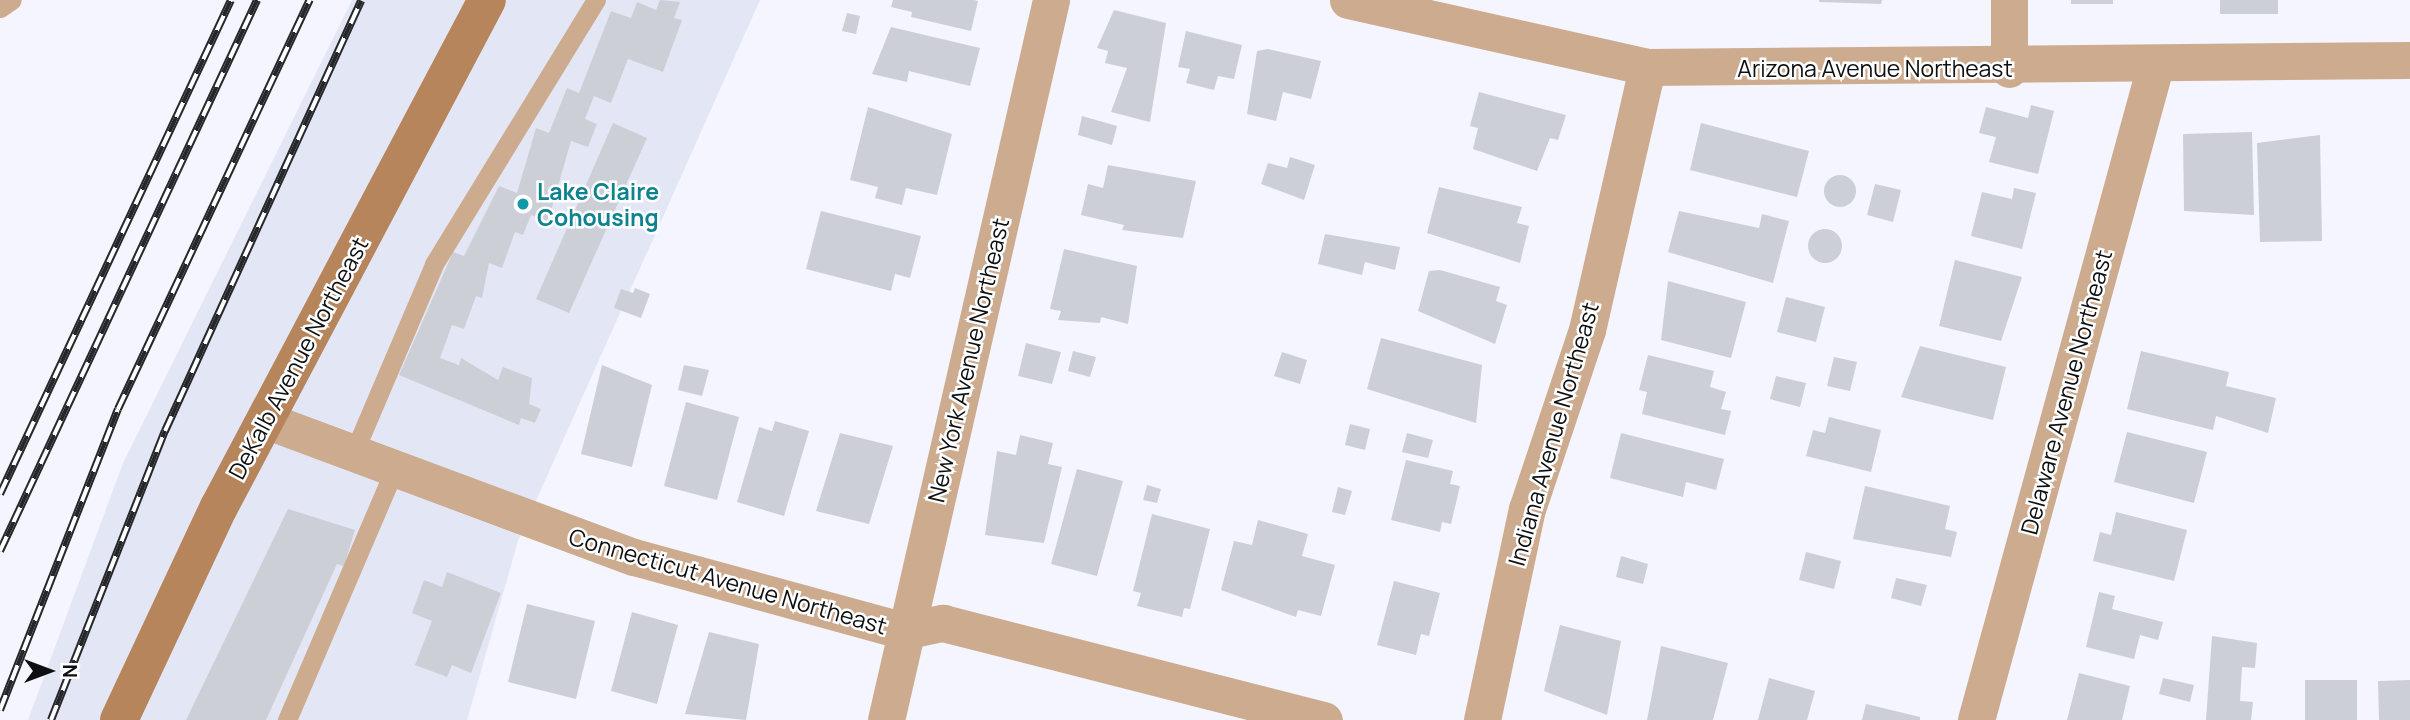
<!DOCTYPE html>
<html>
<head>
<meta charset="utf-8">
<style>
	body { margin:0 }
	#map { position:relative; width:2410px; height:720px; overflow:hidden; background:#f4f5fe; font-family:Manrope,sans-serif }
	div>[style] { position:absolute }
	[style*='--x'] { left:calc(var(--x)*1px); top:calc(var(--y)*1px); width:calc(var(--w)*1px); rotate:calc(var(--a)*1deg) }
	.built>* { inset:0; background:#e3e7f5 }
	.building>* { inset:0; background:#cdcfd7 }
	.round { border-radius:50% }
	.service>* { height:19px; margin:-9.5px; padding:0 9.5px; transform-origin:9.5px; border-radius:9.5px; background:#cdab8f }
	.minor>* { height:37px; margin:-18.5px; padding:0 18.5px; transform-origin:18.5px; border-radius:18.5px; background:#cdab8f }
	.secondary>* { height:38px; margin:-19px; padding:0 19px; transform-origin:19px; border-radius:19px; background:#b7855c }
	.rail>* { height:8px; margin-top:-4px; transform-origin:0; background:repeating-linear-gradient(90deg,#fff 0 16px,#26272a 0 32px); box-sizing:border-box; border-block:2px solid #26272a }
	.dots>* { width:19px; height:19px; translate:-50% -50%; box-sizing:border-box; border:4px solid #fff; border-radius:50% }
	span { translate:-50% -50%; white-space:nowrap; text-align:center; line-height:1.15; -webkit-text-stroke:5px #fff; paint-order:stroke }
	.street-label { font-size:23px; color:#0e0f11 }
	.culture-label { font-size:23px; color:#0d838f; font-weight:700 }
	.left { translate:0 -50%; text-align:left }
	.north { position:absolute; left:14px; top:636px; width:70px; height:70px; -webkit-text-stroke:5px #fff; paint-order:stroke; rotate:90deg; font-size:19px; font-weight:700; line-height:28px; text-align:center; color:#0e0f11 }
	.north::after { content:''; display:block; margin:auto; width:24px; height:32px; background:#0e0f11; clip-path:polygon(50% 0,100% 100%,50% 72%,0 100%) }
</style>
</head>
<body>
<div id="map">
	<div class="built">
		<div style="clip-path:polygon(352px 0,760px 0,518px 541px,467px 720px,28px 720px,123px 463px)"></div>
	</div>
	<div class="building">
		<div style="clip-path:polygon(660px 0,680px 2px,674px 18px,682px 20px,663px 72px,628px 59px,611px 103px,594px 96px,585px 119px,597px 124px,588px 147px,571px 141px,548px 221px,531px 215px,523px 235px,515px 232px,502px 268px,489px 263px,482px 298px,476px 296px,464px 329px,452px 325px,440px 358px,459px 365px,461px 358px,498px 380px,503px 367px,532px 378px,529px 404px,541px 409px,535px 423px,521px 418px,519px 425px,399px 375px,453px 252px,464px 256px,499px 186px,517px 193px,536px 128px,549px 133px,567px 88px,579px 93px,611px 11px,631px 18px,637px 2px,656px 10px)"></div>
		<div style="clip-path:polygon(893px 0,974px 0,978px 1px,971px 31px,911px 17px,912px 12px,891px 7px)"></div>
		<div style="clip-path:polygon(1819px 0,1882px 0,1881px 4px,1819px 2px)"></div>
		<div style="clip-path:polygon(2071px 0,2113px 0,2113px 4px,2071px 4px)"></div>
		<div style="clip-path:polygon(2220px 0,2278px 0,2278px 14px,2220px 14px)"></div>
		<div style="clip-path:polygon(1114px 10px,1166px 23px,1150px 122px,1111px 112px,1127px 68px,1105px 63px,1108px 51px,1097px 48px)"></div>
		<div style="clip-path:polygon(847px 13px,860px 16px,856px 34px,842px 31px)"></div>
		<div style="clip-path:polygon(891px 27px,980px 48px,970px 86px,909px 71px,907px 82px,872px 74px)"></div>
		<div style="clip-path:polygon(1186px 31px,1242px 45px,1234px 79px,1218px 76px,1214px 90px,1186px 83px,1190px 69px,1178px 67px)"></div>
		<div style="clip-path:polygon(1268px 49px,1321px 61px,1311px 99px,1283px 92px,1276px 121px,1247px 114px,1257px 51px)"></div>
		<div style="clip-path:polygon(1479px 92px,1566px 115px,1558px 140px,1550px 138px,1537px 171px,1473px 149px,1478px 128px,1470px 126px)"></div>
		<div style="clip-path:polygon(2031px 105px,2054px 111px,2038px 174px,1989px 162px,1996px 137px,1979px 133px,1986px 107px,2028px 118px)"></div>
		<div style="clip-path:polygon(868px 107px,952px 134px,937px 195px,906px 188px,902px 205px,875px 198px,878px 187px,850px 180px)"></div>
		<div style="clip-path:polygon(1082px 116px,1117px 126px,1112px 145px,1078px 135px)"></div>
		<div style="clip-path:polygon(613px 123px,647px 138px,569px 313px,536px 299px)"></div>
		<div style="clip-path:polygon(1701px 123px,1809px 151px,1797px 197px,1690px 170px)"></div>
		<div style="clip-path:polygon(2252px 132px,2254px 215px,2184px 211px,2183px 134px)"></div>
		<div style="clip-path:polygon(2320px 135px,2322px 241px,2260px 242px,2257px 143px)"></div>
		<div style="clip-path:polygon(1290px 157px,1315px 165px,1304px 200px,1261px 184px,1268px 163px,1287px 168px)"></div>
		<div style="clip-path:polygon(1108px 165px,1196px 181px,1183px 238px,1122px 230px,1124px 225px,1081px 215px,1088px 184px,1103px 188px)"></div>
		<div class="round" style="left:1824px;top:175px;width:32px;height:32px"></div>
		<div style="clip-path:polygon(1875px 184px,1901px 190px,1893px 222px,1867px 215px)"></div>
		<div style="clip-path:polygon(1439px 187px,1522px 207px,1517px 223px,1529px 226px,1520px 263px,1427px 233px)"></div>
		<div style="clip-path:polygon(2014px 188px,2036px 193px,2022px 249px,1971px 236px,1982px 192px,2012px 199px)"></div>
		<div style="clip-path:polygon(821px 211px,921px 236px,910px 278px,895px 274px,891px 291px,806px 269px)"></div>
		<div style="clip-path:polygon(1679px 211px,1759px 228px,1762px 214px,1789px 221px,1773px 283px,1668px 252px)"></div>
		<div class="round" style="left:1808px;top:229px;width:34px;height:34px"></div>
		<div style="clip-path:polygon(1325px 234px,1400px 247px,1395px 270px,1365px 262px,1362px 275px,1318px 264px)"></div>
		<div style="clip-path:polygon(1064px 249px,1137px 266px,1128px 324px,1101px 317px,1100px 323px,1058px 320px,1061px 311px,1050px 309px)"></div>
		<div style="clip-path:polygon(1955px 260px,2022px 277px,2001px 341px,1939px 326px)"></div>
		<div style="clip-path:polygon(1440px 270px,1500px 287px,1496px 301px,1507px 305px,1495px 344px,1418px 311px,1429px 271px)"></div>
		<div style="clip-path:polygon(1668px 281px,1746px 302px,1731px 358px,1661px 340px)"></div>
		<div style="clip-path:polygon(635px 288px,650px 294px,641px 318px,614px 308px,621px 289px,633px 293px)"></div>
		<div style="clip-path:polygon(1786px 297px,1825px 307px,1816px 342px,1777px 332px)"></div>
		<div style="clip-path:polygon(1381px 338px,1482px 365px,1476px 423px,1367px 389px)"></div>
		<div style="clip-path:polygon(1026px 343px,1061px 352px,1052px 384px,1018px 376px)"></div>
		<div style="clip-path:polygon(1920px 346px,2006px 367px,1993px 420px,1901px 397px)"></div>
		<div style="clip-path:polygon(1073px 351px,1096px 357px,1090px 377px,1068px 371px)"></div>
		<div style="clip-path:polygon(2141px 351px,2229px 372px,2226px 386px,2276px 398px,2268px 433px,2216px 416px,2213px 430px,2127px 409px)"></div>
		<div style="clip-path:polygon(1282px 352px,1307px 360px,1300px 384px,1274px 376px)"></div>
		<div style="clip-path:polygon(1648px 355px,1714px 371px,1710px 387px,1726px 392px,1721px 409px,1731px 411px,1725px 435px,1642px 414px,1647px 392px,1639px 390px)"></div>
		<div style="clip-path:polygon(1834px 357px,1857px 362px,1850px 391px,1827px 386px)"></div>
		<div style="clip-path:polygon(602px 365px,652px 385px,632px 467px,581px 454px)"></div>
		<div style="clip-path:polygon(684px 365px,709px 370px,702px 396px,678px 390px)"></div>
		<div style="clip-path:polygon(1776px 376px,1806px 383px,1800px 407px,1770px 399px)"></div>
		<div style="clip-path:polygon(686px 402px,739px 417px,717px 500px,664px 486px)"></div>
		<div style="clip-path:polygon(1829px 417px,1881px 430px,1871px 472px,1806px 456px,1813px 430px,1825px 433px)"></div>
		<div style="clip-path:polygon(775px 421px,809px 431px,784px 516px,737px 502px,759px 427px,772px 431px)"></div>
		<div style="clip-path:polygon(1350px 424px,1370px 429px,1365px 450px,1345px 445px)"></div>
		<div style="clip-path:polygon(2127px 432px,2207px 452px,2194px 503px,2114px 482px)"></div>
		<div style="clip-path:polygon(840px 433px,893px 446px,869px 524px,816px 511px)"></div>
		<div style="clip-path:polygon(1407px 433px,1433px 440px,1428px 458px,1402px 452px)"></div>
		<div style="clip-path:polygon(1621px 433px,1724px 459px,1716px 490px,1686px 482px,1683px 497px,1610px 478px)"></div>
		<div style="clip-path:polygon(1020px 435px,1053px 443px,1048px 464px,1062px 467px,1044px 543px,985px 535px,997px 451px,1016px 455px)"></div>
		<div style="clip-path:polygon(1406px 460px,1453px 471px,1450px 484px,1460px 486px,1451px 524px,1442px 522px,1440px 532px,1391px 520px)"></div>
		<div style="clip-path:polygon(1077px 469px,1123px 481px,1097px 576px,1051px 564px)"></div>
		<div style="clip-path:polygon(1147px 485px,1161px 489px,1157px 503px,1143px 500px)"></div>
		<div style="clip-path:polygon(1865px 486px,1950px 506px,1945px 529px,1957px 532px,1951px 557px,1853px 539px)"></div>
		<div style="clip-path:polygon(1338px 487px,1352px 491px,1345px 515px,1332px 512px)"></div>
		<div style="clip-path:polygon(288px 509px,355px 530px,344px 566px,337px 564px,266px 720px,186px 720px)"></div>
		<div style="clip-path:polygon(2116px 512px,2187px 530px,2174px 581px,2093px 561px,2100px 532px,2111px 535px)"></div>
		<div style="clip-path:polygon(1152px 514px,1210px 529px,1190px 609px,1184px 608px,1182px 617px,1137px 606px,1141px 593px,1133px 591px)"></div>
		<div style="clip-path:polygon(1258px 520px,1308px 534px,1302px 556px,1335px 565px,1321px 616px,1298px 610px,1296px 617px,1221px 590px,1234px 541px,1252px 545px)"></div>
		<div style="clip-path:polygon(1806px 552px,1841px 561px,1834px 589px,1799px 580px)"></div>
		<div style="clip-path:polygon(1621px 556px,1648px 564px,1643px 584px,1616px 577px)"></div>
		<div style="clip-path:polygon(447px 572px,501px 593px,471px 673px,452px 665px,447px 677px,415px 665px,432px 621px,412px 613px,424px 580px,442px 587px)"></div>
		<div style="clip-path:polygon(1896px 578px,1927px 585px,1921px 606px,1891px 598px)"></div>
		<div style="clip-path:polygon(1394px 581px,1440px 593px,1429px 636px,1421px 634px,1416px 655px,1377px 645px)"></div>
		<div style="clip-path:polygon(2099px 592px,2115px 596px,2112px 609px,2163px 622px,2158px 640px,2140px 635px,2134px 659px,2086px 647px)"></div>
		<div style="clip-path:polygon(527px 604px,595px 621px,576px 699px,508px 682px)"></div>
		<div style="clip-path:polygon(632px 612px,678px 625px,657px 704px,611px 691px)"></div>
		<div style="clip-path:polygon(1560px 625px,1621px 641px,1607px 715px,1544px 691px)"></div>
		<div style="clip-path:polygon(709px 632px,759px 644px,746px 720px,685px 714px)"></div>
		<div style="clip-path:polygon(2212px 636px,2257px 643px,2255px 668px,2242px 667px,2240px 701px,2253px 702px,2251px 720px,2206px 720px)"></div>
		<div style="clip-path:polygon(1661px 646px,1728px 663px,1713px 720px,1647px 720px)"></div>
		<div style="clip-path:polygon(2079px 673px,2130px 686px,2122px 720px,2067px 720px)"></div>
		<div style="clip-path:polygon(1769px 678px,1815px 691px,1807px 720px,1758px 720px)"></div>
		<div style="clip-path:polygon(2163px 678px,2194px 685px,2190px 702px,2159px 694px)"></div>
		<div style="clip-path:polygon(2305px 680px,2357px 680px,2357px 720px,2305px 720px)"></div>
		<div style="clip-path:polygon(2410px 680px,2410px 720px,2379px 720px,2378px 681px)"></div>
		<div style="clip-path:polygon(1866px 704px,1920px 717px,1920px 720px,1862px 720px)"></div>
	</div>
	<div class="service">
		<div style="--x:0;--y:8;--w:14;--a:-34"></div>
		<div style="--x:354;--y:452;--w:204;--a:-66.9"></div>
		<div style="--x:434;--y:264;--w:310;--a:-58.5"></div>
		<div style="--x:287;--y:720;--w:274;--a:-66.8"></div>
	</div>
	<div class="minor">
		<div style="--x:1348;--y:0;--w:306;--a:12.6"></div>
		<div style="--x:1647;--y:67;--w:763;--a:-0.53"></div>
		<div style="--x:2009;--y:69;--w:69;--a:-90"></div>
		<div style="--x:265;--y:420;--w:394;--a:20.4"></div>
		<div style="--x:634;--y:557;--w:280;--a:15.3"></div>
		<div style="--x:904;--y:631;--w:40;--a:-12"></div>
		<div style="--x:943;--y:623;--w:393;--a:14.3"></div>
		<div style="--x:886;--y:720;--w:739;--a:-77.09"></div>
		<div style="--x:1482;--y:720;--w:216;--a:-78"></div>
		<div style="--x:1527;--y:509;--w:189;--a:-71.5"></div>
		<div style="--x:1587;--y:330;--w:270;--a:-77.1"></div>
		<div style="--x:1976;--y:720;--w:681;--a:-74.68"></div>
	</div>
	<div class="secondary">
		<div style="--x:119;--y:720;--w:235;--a:-64.9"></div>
		<div style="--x:219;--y:507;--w:573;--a:-62.14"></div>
	</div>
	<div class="rail">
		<div style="--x:0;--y:494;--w:545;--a:-64.94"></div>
		<div style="--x:0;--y:551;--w:608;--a:-64.99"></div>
		<div style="--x:0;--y:710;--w:323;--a:-68.6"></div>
		<div style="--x:118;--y:409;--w:452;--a:-64.9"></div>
		<div style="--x:51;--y:720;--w:311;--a:-68.5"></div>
		<div style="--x:165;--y:431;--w:473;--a:-65.5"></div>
	</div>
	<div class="dots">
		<div style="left:523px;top:204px;background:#0f9aa8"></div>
	</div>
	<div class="street-label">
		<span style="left:1875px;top:68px">Arizona Avenue Northeast</span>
		<span style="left:298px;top:358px;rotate:-62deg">DeKalb Avenue Northeast</span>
		<span style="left:968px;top:360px;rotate:-77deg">New York Avenue Northeast</span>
		<span style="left:2066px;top:392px;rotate:-75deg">Delaware Avenue Northeast</span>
		<span style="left:1553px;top:434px;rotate:-74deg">Indiana Avenue Northeast</span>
		<span style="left:728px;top:581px;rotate:16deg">Connecticut Avenue Northeast</span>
	</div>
	<div class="culture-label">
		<span class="left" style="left:537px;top:204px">Lake Claire<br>Cohousing</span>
	</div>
	<div class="north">N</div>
</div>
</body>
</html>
